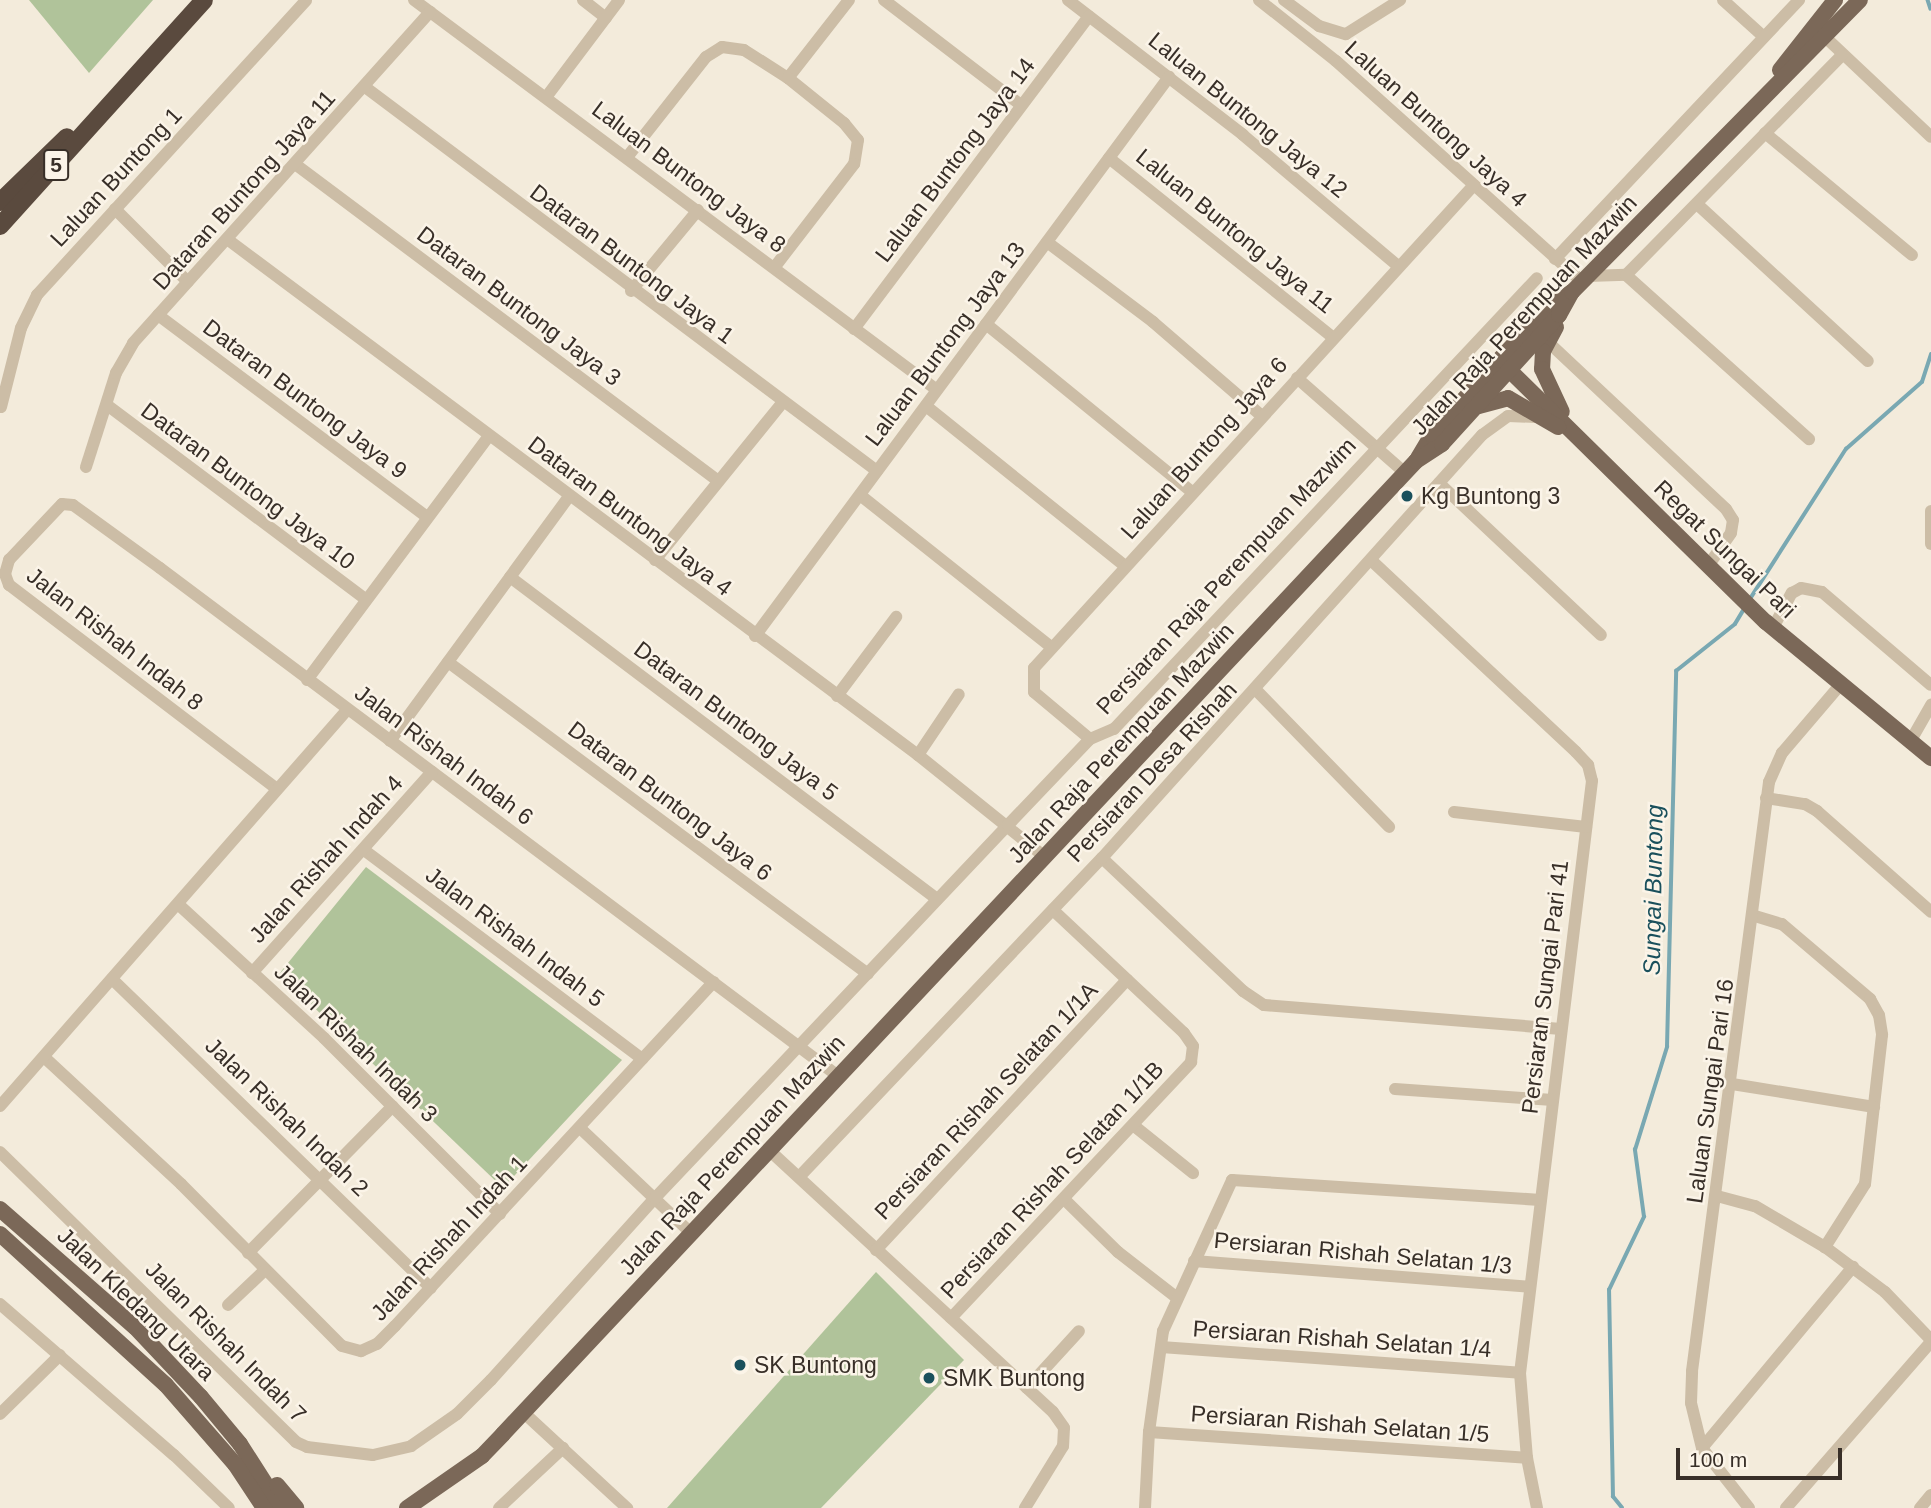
<!DOCTYPE html>
<html>
<head>
<meta charset="utf-8">
<style>
	body { margin:0 }
	#map { position:relative; width:1931px; height:1508px; overflow:hidden; background:#f3ebdb; font-family:Arial,sans-serif }
	div>[style] { position:absolute }
	[style*='--x'] { left:calc(var(--x)*1px); top:calc(var(--y)*1px); width:calc(var(--w)*1px); rotate:calc(var(--a)*1deg) }
	.green>* { inset:0; background:#b0c39a }
	.stream>* { height:3.5px; margin:-1.75px; padding:0 1.75px; transform-origin:1.75px; border-radius:1.75px; background:#79a8b2 }
	.minor>* { height:12px; margin:-6px; padding:0 6px; transform-origin:6px; border-radius:6px; background:#ccbda6 }
	.major>* { height:16px; margin:-8px; padding:0 8px; transform-origin:8px; border-radius:8px; background:#7b6858 }
	.highway>* { height:18px; margin:-9px; padding:0 9px; transform-origin:9px; border-radius:9px; background:#5a4a3e }
	.dots>* { width:19px; height:19px; translate:-50% -50%; box-sizing:border-box; border:4px solid #fbf4e8; border-radius:50% }
	span { translate:-50% -50%; white-space:nowrap; text-align:center; line-height:1.15; -webkit-text-stroke:5px #fbf4e8; paint-order:stroke }
	.shield-label span { padding:2px 5px; background:#fbf4e8; border:2px solid; border-radius:5px; -webkit-text-stroke-width:0 }
	.shield-label { font-size:21px; color:#382f28; font-weight:700 }
	.street-label { font-size:23px; color:#382f28 }
	.poi-label { font-size:23px; color:#382f28 }
	.left { translate:0 -50%; text-align:left }
	.water-label { font-size:24px; color:#1a505c; font-style:italic }
	.scale { position:absolute; left:1676px; top:1448px; width:166px; height:32px; box-sizing:border-box; border:4px solid #382f28; border-top:0; padding-left:9px; font-size:21px; line-height:24px; white-space:nowrap; color:#382f28; -webkit-text-stroke:5px #fbf4e8; paint-order:stroke }
</style>
</head>
<body>
<div id="map">
	<div class="green">
		<div style="clip-path:polygon(29px 0,153px 0,89px 73px)"></div>
		<div style="clip-path:polygon(366px 867px,622px 1060px,503px 1188px,279px 974px)"></div>
		<div style="clip-path:polygon(876px 1272px,964px 1360px,821px 1508px,667px 1508px)"></div>
	</div>
	<div class="stream">
		<div style="--x:1928;--y:0;--w:9;--a:72"></div>
		<div style="--x:1750;--y:599;--w:178;--a:-57.4"></div>
		<div style="--x:1846;--y:449;--w:101;--a:-41.4"></div>
		<div style="--x:1922;--y:382;--w:29;--a:-72"></div>
		<div style="--x:1622;--y:1508;--w:14;--a:-129"></div>
		<div style="--x:1613;--y:1497;--w:207;--a:-91.1"></div>
		<div style="--x:1609;--y:1290;--w:81;--a:-64.4"></div>
		<div style="--x:1644;--y:1217;--w:68;--a:-97.7"></div>
		<div style="--x:1635;--y:1150;--w:108;--a:-72.7"></div>
		<div style="--x:1667;--y:1047;--w:376;--a:-88.6"></div>
		<div style="--x:1676;--y:671;--w:75;--a:-38.5"></div>
		<div style="--x:1735;--y:624;--w:17;--a:-59"></div>
	</div>
	<div class="minor">
		<div style="--x:414;--y:0;--w:652;--a:36.71"></div>
		<div style="--x:583;--y:0;--w:29;--a:38"></div>
		<div style="--x:884;--y:0;--w:173;--a:37.5"></div>
		<div style="--x:1068;--y:0;--w:221;--a:37.6"></div>
		<div style="--x:1243;--y:135;--w:204;--a:40.2"></div>
		<div style="--x:1259;--y:0;--w:98;--a:38.4"></div>
		<div style="--x:1336;--y:61;--w:331;--a:41.9"></div>
		<div style="--x:1284;--y:0;--w:44;--a:36.6"></div>
		<div style="--x:1319;--y:26;--w:28;--a:17"></div>
		<div style="--x:1346;--y:34;--w:64;--a:-32.2"></div>
		<div style="--x:1723;--y:0;--w:55;--a:42.1"></div>
		<div style="--x:1824;--y:36;--w:147;--a:43.3"></div>
		<div style="--x:788;--y:78;--w:99;--a:-52"></div>
		<div style="--x:365;--y:87;--w:640;--a:36.87"></div>
		<div style="--x:547;--y:96;--w:120;--a:-53.1"></div>
		<div style="--x:1765;--y:133;--w:191;--a:39.7"></div>
		<div style="--x:628;--y:156;--w:126;--a:-51.8"></div>
		<div style="--x:706;--y:57;--w:19;--a:-32"></div>
		<div style="--x:722;--y:47;--w:22;--a:8"></div>
		<div style="--x:744;--y:50;--w:52;--a:32.5"></div>
		<div style="--x:788;--y:78;--w:72;--a:38.8"></div>
		<div style="--x:844;--y:123;--w:22;--a:51"></div>
		<div style="--x:858;--y:140;--w:24;--a:99"></div>
		<div style="--x:854;--y:164;--w:131;--a:127.6"></div>
		<div style="--x:1109;--y:158;--w:288;--a:38.7"></div>
		<div style="--x:295;--y:164;--w:527;--a:36.83"></div>
		<div style="--x:1697;--y:204;--w:232;--a:42.6"></div>
		<div style="--x:115;--y:209;--w:103;--a:45"></div>
		<div style="--x:227;--y:239;--w:862;--a:36.75"></div>
		<div style="--x:918;--y:755;--w:163;--a:38.8"></div>
		<div style="--x:1047;--y:242;--w:133;--a:37"></div>
		<div style="--x:1153;--y:322;--w:144;--a:40.8"></div>
		<div style="--x:1555;--y:259;--w:356;--a:-46.7"></div>
		<div style="--x:1626;--y:275;--w:246;--a:41.9"></div>
		<div style="--x:1588;--y:276;--w:38;--a:-2"></div>
		<div style="--x:1626;--y:275;--w:308;--a:-45.5"></div>
		<div style="--x:631;--y:291;--w:105;--a:-50.4"></div>
		<div style="--x:158;--y:315;--w:335;--a:36.9"></div>
		<div style="--x:986;--y:324;--w:266;--a:39.2"></div>
		<div style="--x:854;--y:329;--w:391;--a:-53.1"></div>
		<div style="--x:1547;--y:341;--w:245;--a:43.2"></div>
		<div style="--x:1726;--y:509;--w:13;--a:58"></div>
		<div style="--x:1733;--y:520;--w:13;--a:99"></div>
		<div style="--x:1731;--y:533;--w:40;--a:124.9"></div>
		<div style="--x:1297;--y:378;--w:144;--a:41.3"></div>
		<div style="--x:107;--y:405;--w:323;--a:36.9"></div>
		<div style="--x:926;--y:406;--w:255;--a:38.8"></div>
		<div style="--x:1;--y:407;--w:81;--a:-75.8"></div>
		<div style="--x:21;--y:328;--w:37;--a:-64"></div>
		<div style="--x:37;--y:295;--w:399;--a:-47.6"></div>
		<div style="--x:86;--y:467;--w:99;--a:-72.3"></div>
		<div style="--x:116;--y:373;--w:34;--a:-60"></div>
		<div style="--x:133;--y:343;--w:445;--a:-48.1"></div>
		<div style="--x:1439;--y:483;--w:222;--a:43.2"></div>
		<div style="--x:860;--y:495;--w:244;--a:38.5"></div>
		<div style="--x:1931;--y:511;--w:33;--a:90"></div>
		<div style="--x:655;--y:560;--w:203;--a:-51"></div>
		<div style="--x:1373;--y:562;--w:278;--a:43.1"></div>
		<div style="--x:1576;--y:752;--w:18;--a:47"></div>
		<div style="--x:1588;--y:765;--w:16;--a:76"></div>
		<div style="--x:1592;--y:781;--w:596;--a:96.93"></div>
		<div style="--x:1520;--y:1373;--w:85;--a:85.3"></div>
		<div style="--x:1527;--y:1458;--w:51;--a:78.7"></div>
		<div style="--x:510;--y:577;--w:535;--a:37.02"></div>
		<div style="--x:1773;--y:628;--w:40;--a:-62"></div>
		<div style="--x:1792;--y:593;--w:10;--a:-29"></div>
		<div style="--x:1801;--y:588;--w:21;--a:11"></div>
		<div style="--x:1822;--y:592;--w:143;--a:40.5"></div>
		<div style="--x:755;--y:636;--w:696;--a:-53.48"></div>
		<div style="--x:448;--y:662;--w:523;--a:36.61"></div>
		<div style="--x:307;--y:680;--w:304;--a:-53.3"></div>
		<div style="--x:1256;--y:690;--w:191;--a:45.8"></div>
		<div style="--x:837;--y:696;--w:99;--a:-53.2"></div>
		<div style="--x:1090;--y:739;--w:73;--a:-140"></div>
		<div style="--x:1034;--y:692;--w:24;--a:-90"></div>
		<div style="--x:1034;--y:668;--w:653;--a:-47.67"></div>
		<div style="--x:390;--y:741;--w:303;--a:-53.8"></div>
		<div style="--x:1910;--y:742;--w:43;--a:-60.4"></div>
		<div style="--x:918;--y:755;--w:73;--a:-56.1"></div>
		<div style="--x:277;--y:789;--w:337;--a:-142.7"></div>
		<div style="--x:9;--y:585;--w:12;--a:-110"></div>
		<div style="--x:5;--y:574;--w:15;--a:-74"></div>
		<div style="--x:9;--y:560;--w:77;--a:-46.6"></div>
		<div style="--x:62;--y:504;--w:11;--a:5"></div>
		<div style="--x:73;--y:505;--w:107;--a:35.9"></div>
		<div style="--x:160;--y:568;--w:847;--a:36.84"></div>
		<div style="--x:1766;--y:798;--w:39;--a:9"></div>
		<div style="--x:1805;--y:804;--w:14;--a:30"></div>
		<div style="--x:1817;--y:811;--w:152;--a:41.5"></div>
		<div style="--x:1454;--y:812;--w:133;--a:6.5"></div>
		<div style="--x:364;--y:850;--w:348;--a:36.9"></div>
		<div style="--x:1102;--y:858;--w:194;--a:43.3"></div>
		<div style="--x:1243;--y:991;--w:25;--a:34"></div>
		<div style="--x:1264;--y:1005;--w:298;--a:4.6"></div>
		<div style="--x:179;--y:905;--w:197;--a:42.5"></div>
		<div style="--x:324;--y:1038;--w:249;--a:45"></div>
		<div style="--x:1755;--y:916;--w:28;--a:17"></div>
		<div style="--x:1782;--y:924;--w:116;--a:40.4"></div>
		<div style="--x:1870;--y:999;--w:18;--a:61"></div>
		<div style="--x:1879;--y:1015;--w:20;--a:81"></div>
		<div style="--x:1882;--y:1035;--w:150;--a:96.5"></div>
		<div style="--x:1865;--y:1184;--w:75;--a:122.4"></div>
		<div style="--x:252;--y:973;--w:270;--a:-48.2"></div>
		<div style="--x:112;--y:979;--w:444;--a:44.1"></div>
		<div style="--x:44;--y:1057;--w:187;--a:42.8"></div>
		<div style="--x:181;--y:1184;--w:228;--a:45.2"></div>
		<div style="--x:342;--y:1346;--w:20;--a:15"></div>
		<div style="--x:361;--y:1351;--w:17;--a:-24"></div>
		<div style="--x:377;--y:1344;--w:25;--a:-45"></div>
		<div style="--x:395;--y:1326;--w:469;--a:-47.2"></div>
		<div style="--x:1732;--y:1084;--w:144;--a:9.2"></div>
		<div style="--x:1395;--y:1089;--w:158;--a:4"></div>
		<div style="--x:0;--y:1106;--w:527;--a:-48.77"></div>
		<div style="--x:1133;--y:1125;--w:77;--a:38.7"></div>
		<div style="--x:581;--y:1129;--w:151;--a:43.4"></div>
		<div style="--x:769;--y:1150;--w:386;--a:42.7"></div>
		<div style="--x:1053;--y:1412;--w:19;--a:55"></div>
		<div style="--x:1064;--y:1428;--w:18;--a:93"></div>
		<div style="--x:1063;--y:1446;--w:73;--a:121.5"></div>
		<div style="--x:0;--y:1152;--w:414;--a:44.4"></div>
		<div style="--x:296;--y:1442;--w:12;--a:24"></div>
		<div style="--x:307;--y:1447;--w:66;--a:6.9"></div>
		<div style="--x:373;--y:1455;--w:39;--a:-13"></div>
		<div style="--x:411;--y:1446;--w:56;--a:-34.8"></div>
		<div style="--x:457;--y:1414;--w:48;--a:-45"></div>
		<div style="--x:491;--y:1380;--w:245;--a:-48"></div>
		<div style="--x:655;--y:1198;--w:514;--a:-46.58"></div>
		<div style="--x:1008;--y:825;--w:119;--a:-46.4"></div>
		<div style="--x:1090;--y:739;--w:26;--a:-23"></div>
		<div style="--x:1114;--y:729;--w:618;--a:-46.83"></div>
		<div style="--x:799;--y:1177;--w:440;--a:-46.5"></div>
		<div style="--x:1102;--y:858;--w:569;--a:-48.07"></div>
		<div style="--x:1482;--y:435;--w:32;--a:-36"></div>
		<div style="--x:1508;--y:416;--w:29;--a:2"></div>
		<div style="--x:1717;--y:1196;--w:39;--a:15"></div>
		<div style="--x:1755;--y:1206;--w:81;--a:30.4"></div>
		<div style="--x:1825;--y:1247;--w:75;--a:36.9"></div>
		<div style="--x:1885;--y:1292;--w:66;--a:46.2"></div>
		<div style="--x:1064;--y:1199;--w:76;--a:44.5"></div>
		<div style="--x:1118;--y:1252;--w:75;--a:37.9"></div>
		<div style="--x:876;--y:1250;--w:369;--a:-47.1"></div>
		<div style="--x:248;--y:1253;--w:206;--a:-45.4"></div>
		<div style="--x:1194;--y:1261;--w:336;--a:4.4"></div>
		<div style="--x:0;--y:1304;--w:230;--a:41"></div>
		<div style="--x:174;--y:1455;--w:76;--a:43.9"></div>
		<div style="--x:228;--y:1305;--w:51;--a:-43.4"></div>
		<div style="--x:951;--y:1318;--w:351;--a:-46.8"></div>
		<div style="--x:1191;--y:1062;--w:16;--a:-83"></div>
		<div style="--x:1193;--y:1046;--w:16;--a:-125"></div>
		<div style="--x:1184;--y:1033;--w:180;--a:-136.8"></div>
		<div style="--x:1161;--y:1347;--w:360;--a:4.1"></div>
		<div style="--x:1027;--y:1388;--w:77;--a:-47.6"></div>
		<div style="--x:523;--y:1412;--w:142;--a:42.7"></div>
		<div style="--x:0;--y:1414;--w:84;--a:-44.5"></div>
		<div style="--x:1149;--y:1432;--w:379;--a:3.9"></div>
		<div style="--x:1702;--y:1448;--w:236;--a:-50.2"></div>
		<div style="--x:499;--y:1508;--w:88;--a:-43.2"></div>
		<div style="--x:1145;--y:1508;--w:76;--a:-87"></div>
		<div style="--x:1149;--y:1432;--w:102;--a:-82.1"></div>
		<div style="--x:1163;--y:1331;--w:166;--a:-65.4"></div>
		<div style="--x:1232;--y:1180;--w:309;--a:3.7"></div>
		<div style="--x:1749;--y:1508;--w:76;--a:-128.1"></div>
		<div style="--x:1702;--y:1448;--w:46;--a:-103.7"></div>
		<div style="--x:1691;--y:1403;--w:32;--a:-88"></div>
		<div style="--x:1692;--y:1371;--w:594;--a:-82.55"></div>
		<div style="--x:1769;--y:782;--w:32;--a:-66"></div>
		<div style="--x:1782;--y:753;--w:89;--a:-49.5"></div>
		<div style="--x:1786;--y:1508;--w:220;--a:-48.9"></div>
		<div style="--x:1920;--y:1508;--w:17;--a:-50"></div>
	</div>
	<div class="major">
		<div style="--x:1780;--y:70;--w:89;--a:-51.8"></div>
		<div style="--x:1556;--y:327;--w:27;--a:118"></div>
		<div style="--x:1543;--y:351;--w:18;--a:93"></div>
		<div style="--x:1542;--y:369;--w:47;--a:65.1"></div>
		<div style="--x:1499;--y:360;--w:374;--a:44.5"></div>
		<div style="--x:1766;--y:622;--w:214;--a:39.5"></div>
		<div style="--x:1479;--y:406;--w:30;--a:-15"></div>
		<div style="--x:1508;--y:398;--w:58;--a:30.1"></div>
		<div style="--x:1418;--y:458;--w:27;--a:-59"></div>
		<div style="--x:1432;--y:435;--w:101;--a:-48.2"></div>
		<div style="--x:1499;--y:360;--w:76;--a:-46.6"></div>
		<div style="--x:1551;--y:305;--w:25;--a:-32"></div>
		<div style="--x:0;--y:1209;--w:179;--a:41.2"></div>
		<div style="--x:135;--y:1327;--w:96;--a:46.7"></div>
		<div style="--x:201;--y:1397;--w:61;--a:50.3"></div>
		<div style="--x:240;--y:1444;--w:76;--a:57.4"></div>
		<div style="--x:0;--y:1234;--w:224;--a:42.3"></div>
		<div style="--x:166;--y:1385;--w:105;--a:48.9"></div>
		<div style="--x:235;--y:1464;--w:53;--a:56.6"></div>
		<div style="--x:277;--y:1485;--w:30;--a:50"></div>
		<div style="--x:407;--y:1508;--w:91;--a:-34.7"></div>
		<div style="--x:482;--y:1456;--w:30;--a:-46"></div>
		<div style="--x:503;--y:1434;--w:1334;--a:-46.82"></div>
		<div style="--x:1416;--y:461;--w:31;--a:-33"></div>
		<div style="--x:1442;--y:444;--w:174;--a:-47.8"></div>
		<div style="--x:1559;--y:315;--w:26;--a:-61"></div>
		<div style="--x:1572;--y:292;--w:410;--a:-45.4"></div>
	</div>
	<div class="highway">
		<div style="--x:0;--y:202;--w:93;--a:-44.1"></div>
		<div style="--x:0;--y:226;--w:304;--a:-47.9"></div>
	</div>
	<div class="dots">
		<div style="left:1407px;top:496px;background:#1a505c"></div>
		<div style="left:740px;top:1365px;background:#1a505c"></div>
		<div style="left:929px;top:1378px;background:#1a505c"></div>
	</div>
	<div class="shield-label">
		<span style="left:56px;top:165px">5</span>
	</div>
	<div class="street-label">
		<span style="left:1248px;top:115px;rotate:39deg">Laluan Buntong Jaya 12</span>
		<span style="left:1436px;top:124px;rotate:42deg">Laluan Buntong Jaya 4</span>
		<span style="left:955px;top:160px;rotate:-53deg">Laluan Buntong Jaya 14</span>
		<span style="left:116px;top:177px;rotate:-47deg">Laluan Buntong 1</span>
		<span style="left:689px;top:177px;rotate:37deg">Laluan Buntong Jaya 8</span>
		<span style="left:244px;top:190px;rotate:-48deg">Dataran Buntong Jaya 11</span>
		<span style="left:1235px;top:231px;rotate:39deg">Laluan Buntong Jaya 11</span>
		<span style="left:632px;top:264px;rotate:37deg">Dataran Buntong Jaya 1</span>
		<span style="left:519px;top:306px;rotate:37deg">Dataran Buntong Jaya 3</span>
		<span style="left:1524px;top:315px;rotate:-47deg">Jalan Raja Perempuan Mazwin</span>
		<span style="left:945px;top:344px;rotate:-53deg">Laluan Buntong Jaya 13</span>
		<span style="left:305px;top:399px;rotate:37deg">Dataran Buntong Jaya 9</span>
		<span style="left:1204px;top:448px;rotate:-48deg">Laluan Buntong Jaya 6</span>
		<span style="left:248px;top:486px;rotate:37deg">Dataran Buntong Jaya 10</span>
		<span style="left:630px;top:516px;rotate:37deg">Dataran Buntong Jaya 4</span>
		<span style="left:1725px;top:549px;rotate:44deg">Regat Sungai Pari</span>
		<span style="left:1226px;top:576px;rotate:-47deg">Persiaran Raja Perempuan Mazwim</span>
		<span style="left:115px;top:639px;rotate:38deg">Jalan Rishah Indah 8</span>
		<span style="left:736px;top:721px;rotate:37deg">Dataran Buntong Jaya 5</span>
		<span style="left:1121px;top:743px;rotate:-47deg">Jalan Raja Perempuan Mazwin</span>
		<span style="left:444px;top:755px;rotate:37deg">Jalan Rishah Indah 6</span>
		<span style="left:1152px;top:772px;rotate:-47deg">Persiaran Desa Rishah</span>
		<span style="left:670px;top:801px;rotate:37deg">Dataran Buntong Jaya 6</span>
		<span style="left:326px;top:859px;rotate:-48deg">Jalan Rishah Indah 4</span>
		<span style="left:515px;top:937px;rotate:37deg">Jalan Rishah Indah 5</span>
		<span style="left:1545px;top:987px;rotate:-83deg">Persiaran Sungai Pari 41</span>
		<span style="left:356px;top:1043px;rotate:44deg">Jalan Rishah Indah 3</span>
		<span style="left:1710px;top:1091px;rotate:-82deg">Laluan Sungai Pari 16</span>
		<span style="left:986px;top:1101px;rotate:-47deg">Persiaran Rishah Selatan 1/1A</span>
		<span style="left:287px;top:1117px;rotate:44deg">Jalan Rishah Indah 2</span>
		<span style="left:732px;top:1155px;rotate:-47deg">Jalan Raja Perempuan Mazwin</span>
		<span style="left:1052px;top:1180px;rotate:-47deg">Persiaran Rishah Selatan 1/1B</span>
		<span style="left:449px;top:1238px;rotate:-47deg">Jalan Rishah Indah 1</span>
		<span style="left:1363px;top:1253px;rotate:5deg">Persiaran Rishah Selatan 1/3</span>
		<span style="left:136px;top:1304px;rotate:44deg">Jalan Kledang Utara</span>
		<span style="left:1342px;top:1339px;rotate:4deg">Persiaran Rishah Selatan 1/4</span>
		<span style="left:226px;top:1342px;rotate:45deg">Jalan Rishah Indah 7</span>
		<span style="left:1340px;top:1424px;rotate:4deg">Persiaran Rishah Selatan 1/5</span>
	</div>
	<div class="poi-label">
		<span class="left" style="left:1421px;top:496px">Kg Buntong 3</span>
		<span class="left" style="left:754px;top:1365px">SK Buntong</span>
		<span class="left" style="left:943px;top:1378px">SMK Buntong</span>
	</div>
	<div class="water-label">
		<span style="left:1653px;top:890px;rotate:-89deg">Sungai Buntong</span>
	</div>
	<div class="scale">100 m</div>
</div>
</body>
</html>
